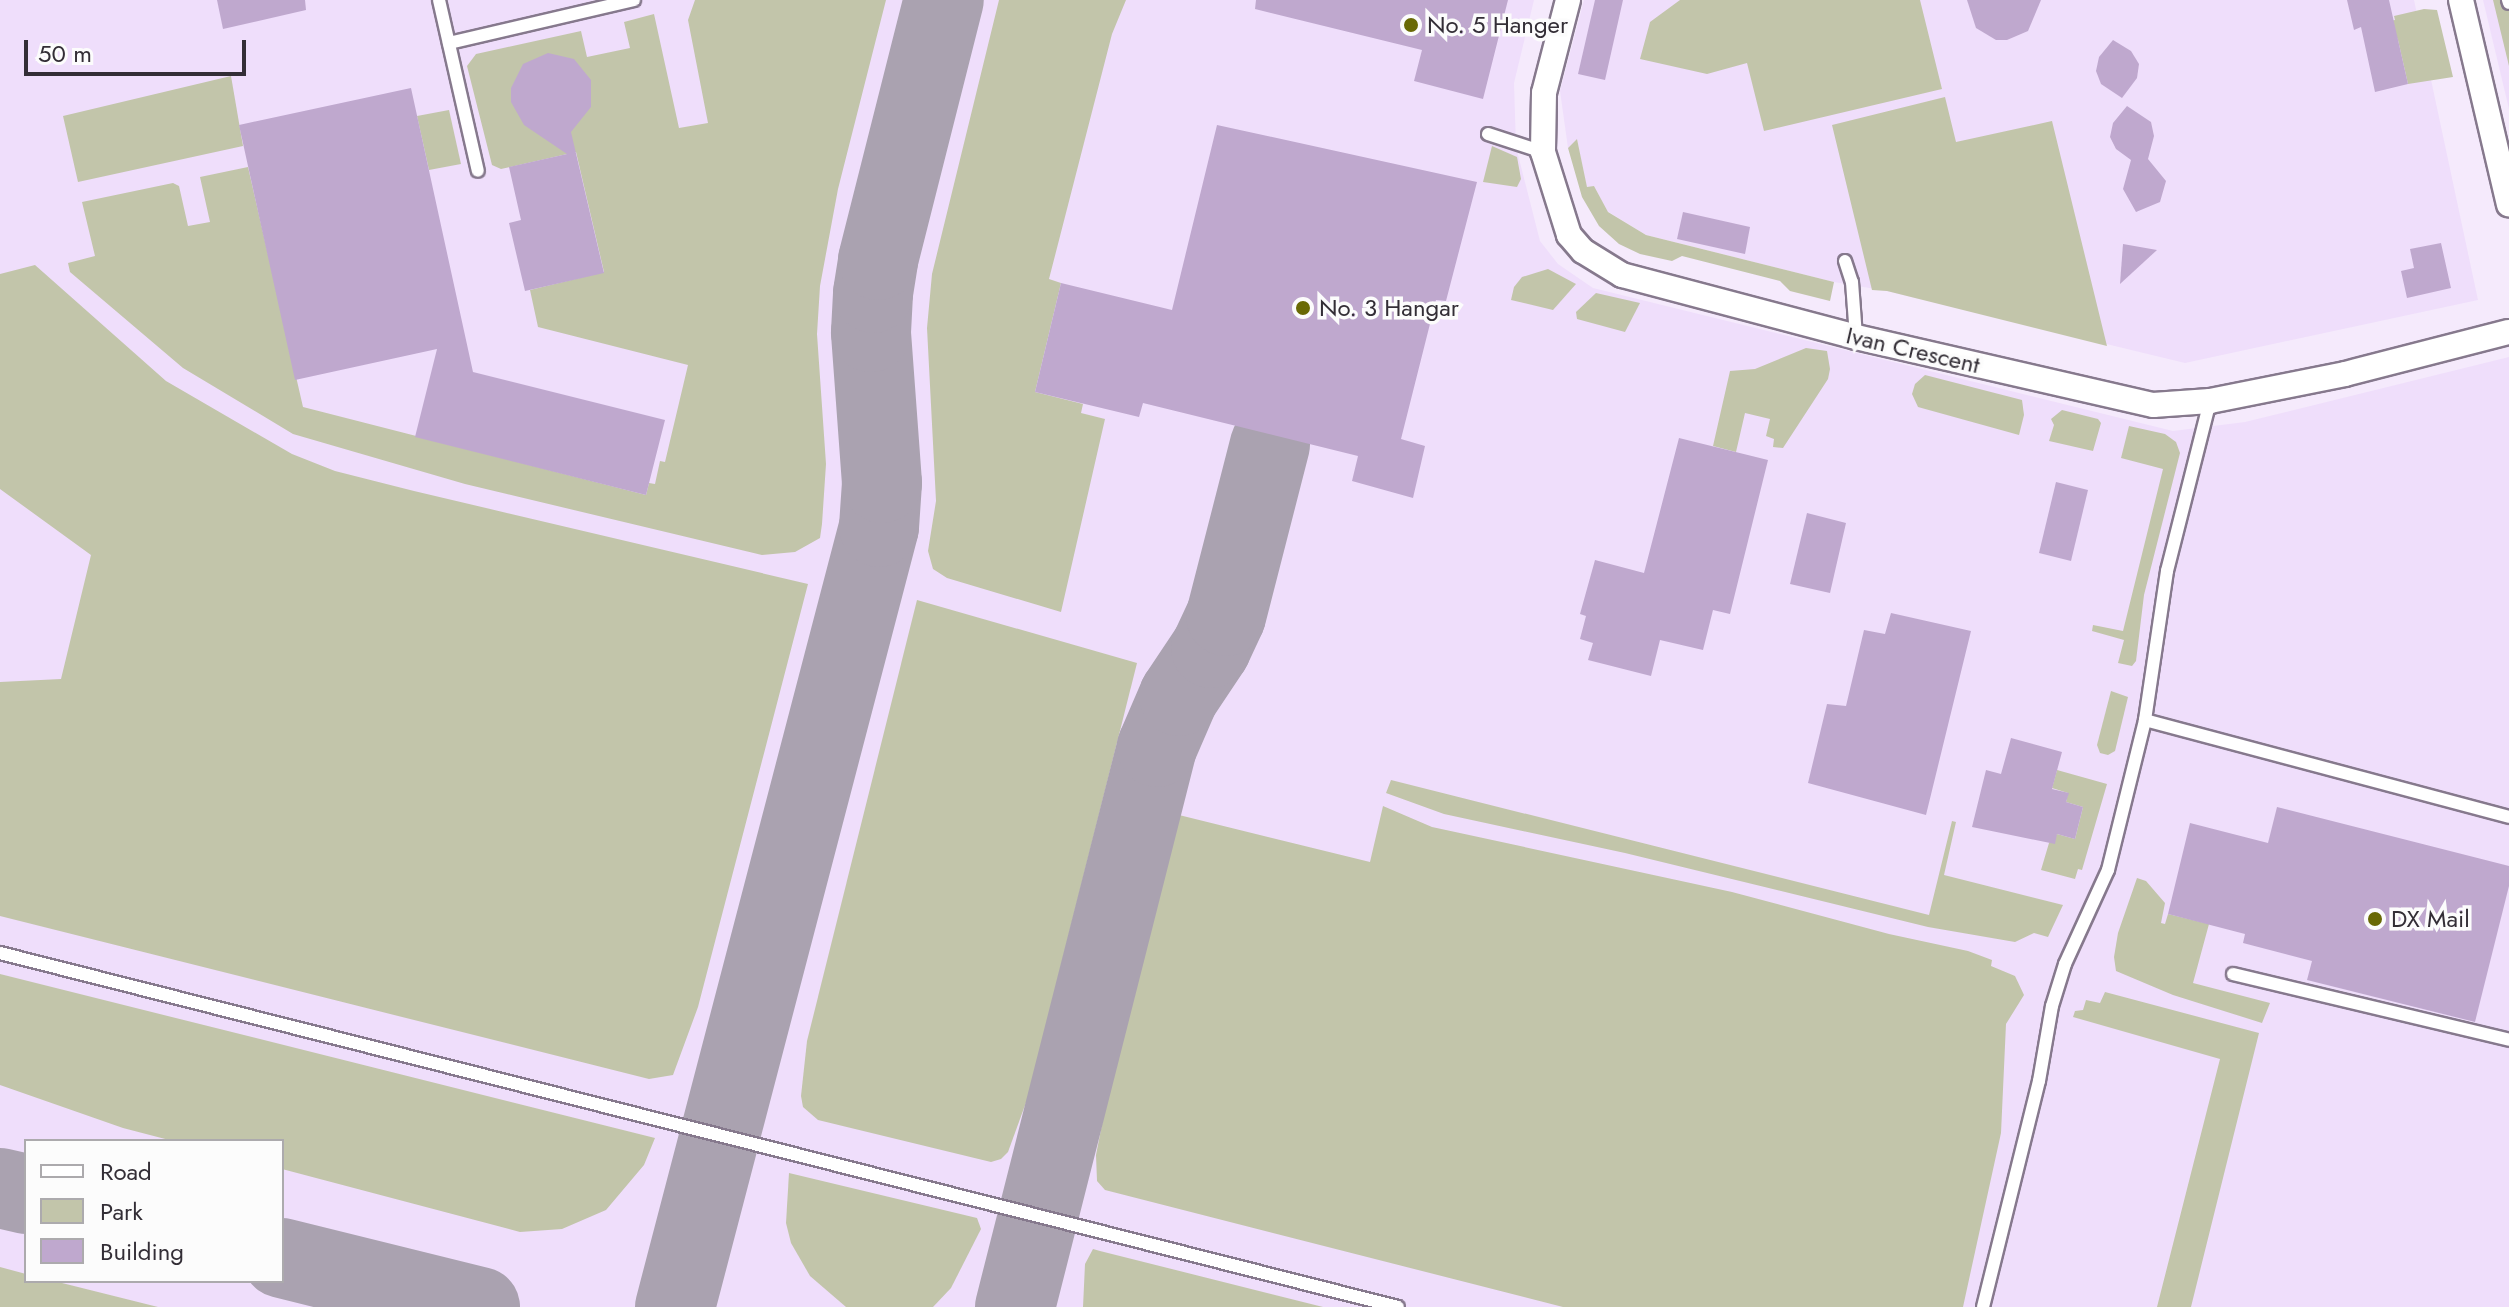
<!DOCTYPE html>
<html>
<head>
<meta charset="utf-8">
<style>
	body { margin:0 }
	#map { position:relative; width:2509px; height:1307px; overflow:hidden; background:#f5eafc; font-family:Jost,sans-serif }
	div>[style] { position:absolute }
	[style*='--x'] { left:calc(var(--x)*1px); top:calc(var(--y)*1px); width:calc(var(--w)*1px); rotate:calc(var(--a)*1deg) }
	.built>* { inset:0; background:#efdefb }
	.green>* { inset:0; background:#c2c5aa }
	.taxiway>* { height:80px; margin:-40px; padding:0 40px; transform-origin:40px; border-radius:40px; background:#aaa2b0 }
	.building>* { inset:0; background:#bfa8ce }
	.roads { filter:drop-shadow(2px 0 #86798d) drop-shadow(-2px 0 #86798d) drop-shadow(0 2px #86798d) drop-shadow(0 -2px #86798d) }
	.lane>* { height:12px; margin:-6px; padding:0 6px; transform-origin:6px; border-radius:6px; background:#fff }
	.street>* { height:24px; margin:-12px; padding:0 12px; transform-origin:12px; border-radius:12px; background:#fff }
	.dots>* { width:22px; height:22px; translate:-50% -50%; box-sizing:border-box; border:4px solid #fcfcfc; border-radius:50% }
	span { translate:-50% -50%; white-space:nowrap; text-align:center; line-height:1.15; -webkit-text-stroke:7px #fcfcfc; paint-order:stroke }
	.poi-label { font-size:24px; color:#332e36 }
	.left { translate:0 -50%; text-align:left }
	.street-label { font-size:24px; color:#332e36 }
	.legend { position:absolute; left:24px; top:1139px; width:260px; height:144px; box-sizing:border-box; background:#fcfcfc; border:2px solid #acaaad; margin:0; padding:10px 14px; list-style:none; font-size:24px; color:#332e36 }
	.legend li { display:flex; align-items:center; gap:16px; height:40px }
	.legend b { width:40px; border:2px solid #acaaad }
	.scale { position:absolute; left:24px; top:40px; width:222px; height:36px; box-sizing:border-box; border:4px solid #332e36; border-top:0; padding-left:10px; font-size:24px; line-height:28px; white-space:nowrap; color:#332e36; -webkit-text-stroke:6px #fcfcfc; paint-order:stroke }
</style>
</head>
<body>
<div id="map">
	<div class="built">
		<div style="clip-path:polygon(evenodd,0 0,1534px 0,1514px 83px,1516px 147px,1540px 241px,1558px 264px,1593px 288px,2173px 431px,2245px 422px,2509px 357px,2509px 1307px,0 1307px,0 0,26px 1141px,282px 1141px,282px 1281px,26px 1281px,26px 1141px)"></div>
		<div style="clip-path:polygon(1584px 0,2414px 0,2478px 300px,2185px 363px,1887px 291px,1834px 282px,1646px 235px,1607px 211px,1594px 186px,1587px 188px,1577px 140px,1568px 148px,1560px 91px)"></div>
		<div style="clip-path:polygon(2483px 0,2509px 0,2509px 109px)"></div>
	</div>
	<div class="green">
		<div style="clip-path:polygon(695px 0,886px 0,838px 189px,820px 286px,817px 334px,826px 464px,822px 524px,820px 538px,795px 552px,762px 555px,465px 484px,293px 434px,183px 368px,70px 272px,68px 263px,95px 256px,82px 202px,173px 183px,179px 186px,188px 226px,210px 222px,200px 177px,248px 167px,303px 407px,646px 495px,649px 483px,655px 484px,660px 461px,665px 462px,688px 365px,538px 327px,530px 290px,604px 272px,576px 152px,501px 169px,492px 165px,467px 66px,476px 54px,581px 31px,587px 57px,630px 48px,624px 22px,654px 14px,679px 128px,708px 123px,688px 20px)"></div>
		<div style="clip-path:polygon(999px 0,1126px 0,1112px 34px,1049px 279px,1061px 283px,1035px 392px,1083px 404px,1081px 413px,1105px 419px,1061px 612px,947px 578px,933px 569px,928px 551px,936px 501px,927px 328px,932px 274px)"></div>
		<div style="clip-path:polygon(1680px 0,1920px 0,1942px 89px,1764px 131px,1747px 63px,1707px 74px,1640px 59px,1650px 22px)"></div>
		<div style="clip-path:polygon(2493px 0,2509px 0,2509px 66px)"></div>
		<div style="clip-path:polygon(2424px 9px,2437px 10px,2453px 77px,2408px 84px,2398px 40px,2389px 21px,2395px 20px,2394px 16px)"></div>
		<div style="clip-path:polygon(231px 76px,243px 146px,78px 182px,63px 116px)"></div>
		<div style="clip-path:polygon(1945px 97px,1956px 142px,2052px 121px,2107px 346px,1887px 291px,1872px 290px,1832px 125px)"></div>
		<div style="clip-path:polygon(449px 110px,461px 164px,429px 170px,417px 116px)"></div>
		<div style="clip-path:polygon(1577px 139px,1587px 187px,1594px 186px,1608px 212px,1646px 235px,1834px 282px,1830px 301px,1790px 291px,1780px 281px,1682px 256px,1672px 261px,1640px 254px,1619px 244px,1599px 226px,1582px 197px,1568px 148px)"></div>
		<div style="clip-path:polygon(1492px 146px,1517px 157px,1521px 179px,1517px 187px,1483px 182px)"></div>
		<div style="clip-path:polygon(35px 265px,166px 381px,292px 454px,335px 471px,414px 491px,808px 584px,698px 1007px,673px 1075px,649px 1079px,0 916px,0 682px,61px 679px,91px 555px,0 489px,0 274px)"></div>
		<div style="clip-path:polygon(1548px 269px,1576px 284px,1553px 310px,1511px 300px,1514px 287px,1522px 277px)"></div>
		<div style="clip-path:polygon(1596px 293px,1640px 303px,1625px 332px,1577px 319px,1576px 312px)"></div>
		<div style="clip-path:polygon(1806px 348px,1827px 351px,1830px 369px,1828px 379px,1783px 448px,1773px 447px,1774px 439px,1766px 436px,1770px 419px,1745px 413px,1736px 452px,1713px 446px,1730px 371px,1755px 369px)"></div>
		<div style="clip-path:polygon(1925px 375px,2022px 400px,2024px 415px,2019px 435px,1918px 407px,1912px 394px,1915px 384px)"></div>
		<div style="clip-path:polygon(2062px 410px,2098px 419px,2101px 423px,2093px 451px,2049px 441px,2054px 425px,2051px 419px)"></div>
		<div style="clip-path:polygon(2129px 426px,2165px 434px,2176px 442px,2180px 453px,2144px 595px,2136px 661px,2132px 666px,2118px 663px,2124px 640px,2092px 631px,2093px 625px,2123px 631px,2163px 469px,2121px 458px)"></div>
		<div style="clip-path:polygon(917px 600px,1137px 663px,1028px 1097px,1008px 1152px,1001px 1159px,991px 1162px,818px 1120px,803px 1107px,801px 1096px,807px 1041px)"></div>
		<div style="clip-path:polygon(2111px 691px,2128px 697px,2115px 751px,2108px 755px,2100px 753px,2097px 745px)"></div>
		<div style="clip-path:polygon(2057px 770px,2107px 784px,2082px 870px,2078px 869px,2075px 879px,2041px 870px,2049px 843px,2057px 834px,2075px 839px,2083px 807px,2066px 802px,2068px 793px,2052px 788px)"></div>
		<div style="clip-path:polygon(1391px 780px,1929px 915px,1952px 821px,1956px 822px,1944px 875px,2063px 905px,2048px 937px,2034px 933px,2015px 942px,1928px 927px,1625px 853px,1444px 814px,1386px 793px)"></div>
		<div style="clip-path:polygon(1383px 806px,1432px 827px,1732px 892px,1889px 934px,1968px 951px,1992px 960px,1991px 966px,2015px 976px,2024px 995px,2006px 1024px,2001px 1133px,1963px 1307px,1563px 1307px,1105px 1190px,1097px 1181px,1096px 1155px,1105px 1109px,1179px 815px,1370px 862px)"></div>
		<div style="clip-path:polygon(2137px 878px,2146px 881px,2165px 903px,2161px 923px,2165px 924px,2168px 914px,2209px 924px,2193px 983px,2270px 1003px,2262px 1023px,2173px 995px,2116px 971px,2114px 957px,2118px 933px)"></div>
		<div style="clip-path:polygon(0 974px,655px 1138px,644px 1165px,606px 1210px,562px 1229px,520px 1232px,282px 1169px,282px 1141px,173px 1141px,123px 1128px,0 1085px)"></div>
		<div style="clip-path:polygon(2105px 992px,2259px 1033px,2191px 1307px,2157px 1307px,2220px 1059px,2073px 1017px,2075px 1011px,2083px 1010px,2086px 1000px,2100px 1003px)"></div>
		<div style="clip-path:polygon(789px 1173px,977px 1218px,981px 1229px,951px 1288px,933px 1307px,846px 1307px,810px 1276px,791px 1243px,786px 1223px)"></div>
		<div style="clip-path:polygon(1093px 1249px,1100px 1251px,1323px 1307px,1083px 1307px,1085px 1264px)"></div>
		<div style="clip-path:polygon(0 1267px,26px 1274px,26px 1281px,54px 1281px,158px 1307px,0 1307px)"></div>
	</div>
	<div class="taxiway">
		<div style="--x:0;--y:1188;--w:27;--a:13"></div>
		<div style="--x:282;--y:1258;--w:204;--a:13.9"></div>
		<div style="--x:675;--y:1307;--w:806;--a:-75.34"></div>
		<div style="--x:879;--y:527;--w:44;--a:-86.1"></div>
		<div style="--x:882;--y:483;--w:151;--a:-94.2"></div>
		<div style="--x:871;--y:332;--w:39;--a:-87"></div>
		<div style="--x:873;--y:293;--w:33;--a:-81"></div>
		<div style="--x:878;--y:260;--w:268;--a:-75.8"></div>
		<div style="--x:1015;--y:1307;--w:578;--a:-75.77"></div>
		<div style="--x:1157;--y:747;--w:56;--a:-66.7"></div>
		<div style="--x:1179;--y:696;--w:58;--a:-56.3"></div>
		<div style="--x:1211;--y:648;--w:35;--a:-65"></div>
		<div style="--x:1226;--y:616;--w:177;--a:-75.6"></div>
	</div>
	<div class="building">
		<div style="clip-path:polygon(217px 0,305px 0,306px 10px,223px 29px)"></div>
		<div style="clip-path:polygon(1256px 0,1508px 0,1483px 99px,1414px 81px,1422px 50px,1255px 9px)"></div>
		<div style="clip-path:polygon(1595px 0,1623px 0,1605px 80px,1578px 74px)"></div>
		<div style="clip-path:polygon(1967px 0,2041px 0,2028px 31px,2007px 40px,1996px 40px,1976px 28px)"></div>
		<div style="clip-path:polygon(2347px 0,2389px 0,2408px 84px,2375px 92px,2361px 27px,2354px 30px)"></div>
		<div style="clip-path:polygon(2113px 40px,2131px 51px,2139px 64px,2137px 78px,2122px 98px,2101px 84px,2096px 71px,2099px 57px)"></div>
		<div style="clip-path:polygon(548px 53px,574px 59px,591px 80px,591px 107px,571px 132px,604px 273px,525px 291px,509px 223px,521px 220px,509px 167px,567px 154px,524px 125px,511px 102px,511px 88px,523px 64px)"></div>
		<div style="clip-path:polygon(411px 88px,473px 372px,665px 420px,646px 495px,415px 437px,437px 349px,295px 380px,239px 125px)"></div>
		<div style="clip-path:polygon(2127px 106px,2151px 122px,2154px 136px,2148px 159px,2166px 181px,2160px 202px,2136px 212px,2123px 189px,2131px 160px,2116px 149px,2110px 137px,2113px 123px)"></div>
		<div style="clip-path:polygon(1217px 125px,1477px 182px,1446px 301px,1436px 300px,1401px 439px,1425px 446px,1413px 498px,1352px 481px,1358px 456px,1143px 403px,1139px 417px,1035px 392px,1061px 283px,1172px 310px)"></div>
		<div style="clip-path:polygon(1683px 212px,1750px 227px,1745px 254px,1677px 239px)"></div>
		<div style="clip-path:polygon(2441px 243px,2451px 288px,2407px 298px,2401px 271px,2414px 268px,2410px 249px)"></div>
		<div style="clip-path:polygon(2123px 244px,2157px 250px,2120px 284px)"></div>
		<div style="clip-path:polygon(1679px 438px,1768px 460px,1730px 614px,1713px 610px,1703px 650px,1660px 640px,1651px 676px,1588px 660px,1593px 643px,1580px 639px,1586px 616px,1580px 614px,1595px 560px,1644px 573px)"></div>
		<div style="clip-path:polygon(2056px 482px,2088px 490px,2071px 561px,2039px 553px)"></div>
		<div style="clip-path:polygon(1807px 513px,1846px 523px,1830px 593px,1790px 584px)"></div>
		<div style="clip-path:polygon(1891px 613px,1971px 631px,1926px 815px,1808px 783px,1827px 704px,1846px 706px,1864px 630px,1885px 634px)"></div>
		<div style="clip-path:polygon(2011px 738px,2062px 752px,2052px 789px,2069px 793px,2066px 802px,2083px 807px,2075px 839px,2057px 834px,2055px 844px,1972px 827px,1986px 770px,2001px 774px)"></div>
		<div style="clip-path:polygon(2277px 807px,2509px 866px,2509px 886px,2475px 1022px,2307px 980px,2312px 961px,2243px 943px,2245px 934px,2168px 914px,2190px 823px,2268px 843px)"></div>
	</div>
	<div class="roads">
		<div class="lane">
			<div style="--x:439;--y:0;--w:175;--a:77.2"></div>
			<div style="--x:2508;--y:0;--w:3;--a:72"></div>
			<div style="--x:449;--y:43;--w:190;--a:-13.1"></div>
			<div style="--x:1488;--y:134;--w:58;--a:18.1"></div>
			<div style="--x:1845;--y:261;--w:22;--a:72"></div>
			<div style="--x:1852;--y:282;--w:55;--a:85.8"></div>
			<div style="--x:2145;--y:720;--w:377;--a:14.9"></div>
			<div style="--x:0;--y:953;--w:1442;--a:14.21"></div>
			<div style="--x:2233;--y:974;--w:284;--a:13.4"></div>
			<div style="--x:1983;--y:1307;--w:233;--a:-76.1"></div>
			<div style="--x:2039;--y:1081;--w:76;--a:-80.2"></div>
			<div style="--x:2052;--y:1006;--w:44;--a:-72.8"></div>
			<div style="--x:2065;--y:964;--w:103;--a:-65.4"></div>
			<div style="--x:2108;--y:870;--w:154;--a:-76.1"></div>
			<div style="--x:2145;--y:720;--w:151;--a:-81.6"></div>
			<div style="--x:2167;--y:571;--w:175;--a:-75.8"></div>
		</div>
		<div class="street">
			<div style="--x:1568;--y:0;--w:96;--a:104.5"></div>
			<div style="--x:1544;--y:93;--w:59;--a:91"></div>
			<div style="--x:1543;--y:152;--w:87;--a:72.6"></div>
			<div style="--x:1569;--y:235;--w:21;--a:49"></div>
			<div style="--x:1583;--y:251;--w:46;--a:31.6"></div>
			<div style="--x:1622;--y:275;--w:242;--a:14.8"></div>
			<div style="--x:1856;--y:337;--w:305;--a:12.9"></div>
			<div style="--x:2153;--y:405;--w:57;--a:-4"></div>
			<div style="--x:2210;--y:401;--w:138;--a:-11.3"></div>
			<div style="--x:2345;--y:374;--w:169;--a:-14.4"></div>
			<div style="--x:2461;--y:0;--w:210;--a:76.8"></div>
		</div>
	</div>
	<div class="dots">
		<div style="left:1411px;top:25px;background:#696905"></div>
		<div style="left:1303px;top:308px;background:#696905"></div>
		<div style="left:2375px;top:919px;background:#696905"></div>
	</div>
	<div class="poi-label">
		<span class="left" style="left:1427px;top:25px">No. 5 Hanger</span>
		<span class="left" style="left:1319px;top:308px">No. 3 Hangar</span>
		<span class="left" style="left:2391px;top:919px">DX Mail</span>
	</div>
	<div class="street-label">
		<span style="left:1913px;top:350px;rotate:13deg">Ivan Crescent</span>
	</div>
	<ul class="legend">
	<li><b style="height:10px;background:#fff"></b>Road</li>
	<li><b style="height:22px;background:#c2c5aa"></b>Park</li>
	<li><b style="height:22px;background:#bfa8ce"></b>Building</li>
	</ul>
	<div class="scale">50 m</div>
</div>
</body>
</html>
